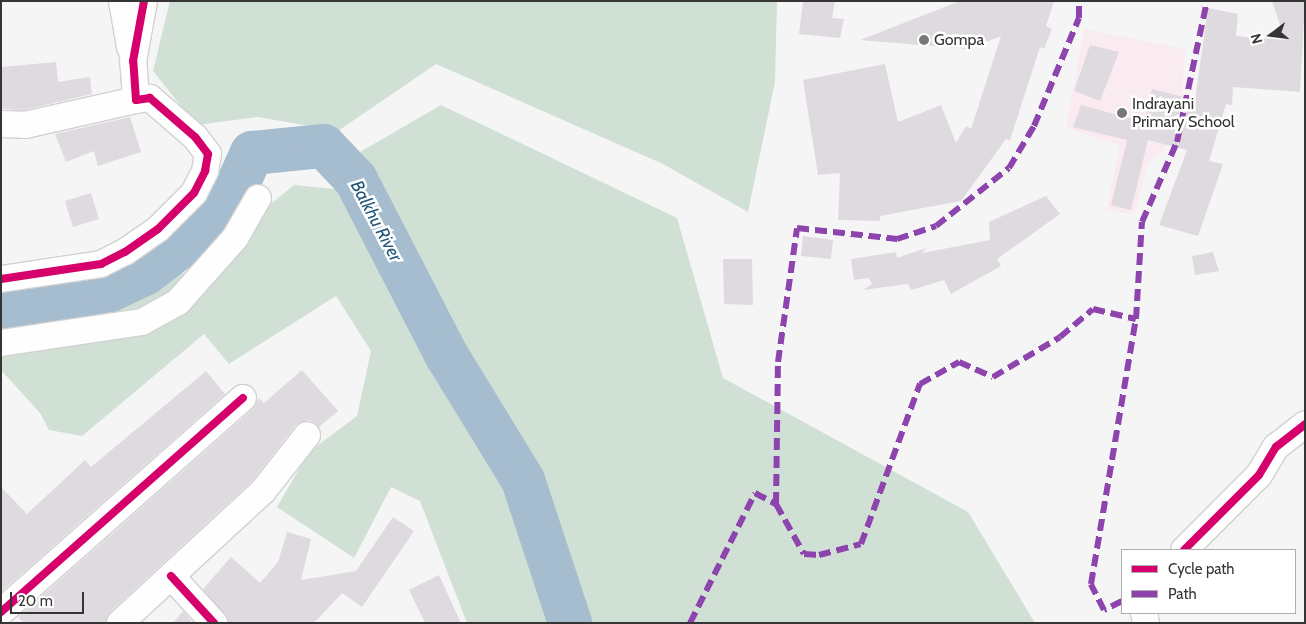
<!DOCTYPE html>
<html>
<head>
<meta charset="utf-8">
<style>
	body { margin:0 }
	#map { position:relative; width:1306px; height:624px; overflow:hidden; background:#f5f5f6; font-family:Cabin,sans-serif }
	div>[style] { position:absolute }
	[style*='--x'] { left:calc(var(--x)*1px); top:calc(var(--y)*1px); width:calc(var(--w)*1px); rotate:calc(var(--a)*1deg) }
	.education>* { inset:0; background:#f9ebf0 }
	.green>* { inset:0; background:#d0e0d5 }
	.river>* { height:44px; margin:-22px; padding:0 22px; transform-origin:22px; border-radius:22px; background:#a6bdcf }
	.building>* { inset:0; background:#dfdadf }
	.roads { filter:drop-shadow(1px 0 #d1d1d2) drop-shadow(-1px 0 #d1d1d2) drop-shadow(0 1px #d1d1d2) drop-shadow(0 -1px #d1d1d2) }
	.minor>* { height:26px; margin:-13px; padding:0 13px; transform-origin:13px; border-radius:13px; background:#fefefe }
	.quiet>* { height:6px; margin-top:-3px; transform-origin:0; background:repeating-linear-gradient(90deg,#8e44ad 0 12px,transparent 0 18px) }
	.cycleway>* { height:8px; margin:-4px; padding:0 4px; transform-origin:4px; border-radius:4px; background:#d6006c }
	.dots>* { width:14px; height:14px; translate:-50% -50%; box-sizing:border-box; border:2px solid #fff; border-radius:50% }
	span { translate:-50% -50%; white-space:nowrap; text-align:center; line-height:1.15; -webkit-text-stroke:5px #fff; paint-order:stroke }
	.poi-label { font-size:16px; color:#353536 }
	.left { translate:0 -50%; text-align:left }
	.water-label { font-size:18px; color:#21567a; font-style:italic }
	.frame { position:absolute; inset:0; border:2px solid #353536; pointer-events:none }
	.legend { position:absolute; left:1121px; top:549px; width:175px; height:65px; box-sizing:border-box; background:#fff; border:1px solid #aeaeaf; margin:0; padding:6px 9px; list-style:none; font-size:15px; color:#353536 }
	.legend li { display:flex; align-items:center; gap:10px; height:25px }
	.legend b { width:25px; border:1px solid #aeaeaf }
	.north { position:absolute; left:1246px; top:10px; width:50px; height:50px; -webkit-text-stroke:4px #fff; paint-order:stroke; rotate:255deg; font-size:14px; font-weight:700; line-height:20px; text-align:center; color:#353536 }
	.north::after { content:''; display:block; margin:auto; width:18px; height:22px; background:#353536; clip-path:polygon(50% 0,100% 100%,50% 72%,0 100%) }
	.scale { position:absolute; left:10px; top:592px; width:74px; height:22px; box-sizing:border-box; border:2px solid #353536; border-top:0; padding-left:6px; font-size:15px; line-height:18px; white-space:nowrap; color:#353536; -webkit-text-stroke:4px #fff; paint-order:stroke }
</style>
</head>
<body>
<div id="map">
	<div class="education">
		<div style="clip-path:polygon(1084px 29px,1185px 49px,1182px 97px,1165px 148px,1147px 165px,1134px 215px,1107px 209px,1120px 145px,1066px 128px)"></div>
	</div>
	<div class="green">
		<div style="clip-path:polygon(170px 1px,777px 1px,775px 82px,748px 212px,663px 164px,436px 64px,338px 131px,258px 117px,196px 125px,153px 71px)"></div>
		<div style="clip-path:polygon(441px 105px,677px 218px,723px 378px,968px 512px,1035px 623px,587px 623px,528px 460px,360px 152px)"></div>
		<div style="clip-path:polygon(294px 185px,356px 191px,422px 321px,522px 489px,564px 623px,467px 623px,420px 501px,391px 487px,354px 558px,277px 507px,309px 452px,357px 416px,371px 351px,336px 296px,229px 364px,204px 334px,82px 436px,49px 430px,40px 413px,1px 370px,1px 330px,187px 272px)"></div>
	</div>
	<div class="river">
		<div style="--x:1;--y:312;--w:109;--a:-11.1"></div>
		<div style="--x:108;--y:291;--w:42;--a:-25.3"></div>
		<div style="--x:146;--y:273;--w:58;--a:-37.3"></div>
		<div style="--x:192;--y:238;--w:71;--a:-49.6"></div>
		<div style="--x:238;--y:184;--w:34;--a:-66"></div>
		<div style="--x:252;--y:153;--w:72;--a:-5.6"></div>
		<div style="--x:324;--y:146;--w:47;--a:46.7"></div>
		<div style="--x:356;--y:180;--w:198;--a:62.7"></div>
		<div style="--x:447;--y:356;--w:145;--a:58.5"></div>
		<div style="--x:523;--y:480;--w:151;--a:71.8"></div>
	</div>
	<div class="building">
		<div style="clip-path:polygon(803px 1px,835px 1px,832px 18px,844px 19px,840px 38px,799px 34px)"></div>
		<div style="clip-path:polygon(960px 1px,1054px 1px,1046px 26px,1052px 29px,1044px 49px,1040px 47px,1010px 140px,1006px 139px,961px 201px,880px 216px,880px 221px,838px 220px,840px 173px,818px 175px,803px 80px,885px 64px,898px 122px,941px 105px,956px 143px,966px 126px,971px 129px,1001px 36px,968px 49px,860px 40px)"></div>
		<div style="clip-path:polygon(1272px 1px,1305px 1px,1300px 92px,1233px 87px,1232px 105px,1226px 104px,1209px 161px,1223px 164px,1198px 236px,1159px 225px,1187px 150px,1148px 140px,1131px 210px,1111px 205px,1127px 140px,1073px 127px,1081px 105px,1144px 122px,1152px 89px,1195px 100px,1208px 8px,1238px 14px,1236px 36px,1285px 40px)"></div>
		<div style="clip-path:polygon(1090px 45px,1119px 52px,1100px 101px,1074px 91px)"></div>
		<div style="clip-path:polygon(56px 62px,58px 82px,90px 77px,92px 94px,24px 110px,1px 109px,1px 67px)"></div>
		<div style="clip-path:polygon(130px 117px,141px 152px,98px 166px,94px 151px,66px 162px,55px 134px)"></div>
		<div style="clip-path:polygon(91px 193px,99px 219px,73px 227px,65px 201px)"></div>
		<div style="clip-path:polygon(1046px 196px,1060px 214px,997px 259px,1001px 266px,951px 294px,944px 280px,911px 290px,908px 284px,863px 290px,872px 284px,869px 278px,854px 280px,851px 259px,896px 252px,897px 258px,926px 248px,922px 253px,990px 240px,989px 222px)"></div>
		<div style="clip-path:polygon(803px 236px,833px 240px,831px 259px,801px 256px)"></div>
		<div style="clip-path:polygon(1213px 252px,1219px 271px,1195px 275px,1192px 256px)"></div>
		<div style="clip-path:polygon(723px 259px,752px 259px,753px 305px,724px 304px)"></div>
		<div style="clip-path:polygon(302px 370px,338px 411px,319px 427px,309px 420px,296px 425px,252px 481px,110px 612px,105px 623px,24px 623px,18px 617px,253px 409px,259px 398px,264px 403px)"></div>
		<div style="clip-path:polygon(206px 371px,225px 394px,1px 592px,1px 487px,27px 514px,85px 460px,91px 467px)"></div>
		<div style="clip-path:polygon(393px 517px,414px 531px,362px 607px,342px 593px,314px 623px,229px 623px,203px 589px,231px 557px,260px 583px,278px 562px,287px 532px,311px 539px,301px 580px,356px 571px)"></div>
		<div style="clip-path:polygon(439px 575px,461px 623px,425px 623px,409px 590px)"></div>
		<div style="clip-path:polygon(183px 611px,193px 623px,173px 623px)"></div>
	</div>
	<div class="roads">
		<div class="minor">
			<div style="--x:122;--y:1;--w:47;--a:80.1"></div>
			<div style="--x:1;--y:124;--w:24;--a:2"></div>
			<div style="--x:25;--y:125;--w:114;--a:-12.7"></div>
			<div style="--x:1;--y:279;--w:101;--a:-8.5"></div>
			<div style="--x:101;--y:264;--w:27;--a:-27"></div>
			<div style="--x:125;--y:252;--w:40;--a:-34.9"></div>
			<div style="--x:158;--y:229;--w:51;--a:-45"></div>
			<div style="--x:194;--y:193;--w:25;--a:-63"></div>
			<div style="--x:205;--y:171;--w:17;--a:-80"></div>
			<div style="--x:208;--y:154;--w:21;--a:-127"></div>
			<div style="--x:195;--y:137;--w:60;--a:-139.1"></div>
			<div style="--x:150;--y:98;--w:14;--a:172"></div>
			<div style="--x:136;--y:100;--w:39;--a:-94"></div>
			<div style="--x:133;--y:61;--w:61;--a:-79.6"></div>
			<div style="--x:1;--y:343;--w:143;--a:-8.5"></div>
			<div style="--x:142;--y:322;--w:41;--a:-29.1"></div>
			<div style="--x:178;--y:302;--w:86;--a:-48.3"></div>
			<div style="--x:235;--y:238;--w:46;--a:-60.1"></div>
			<div style="--x:1184;--y:550;--w:106;--a:-45"></div>
			<div style="--x:1259;--y:475;--w:33;--a:-59"></div>
			<div style="--x:1276;--y:447;--w:37;--a:-38"></div>
			<div style="--x:171;--y:576;--w:64;--a:47.5"></div>
			<div style="--x:1;--y:612;--w:323;--a:-41.5"></div>
			<div style="--x:1144;--y:613;--w:10;--a:79"></div>
			<div style="--x:120;--y:623;--w:195;--a:-42.7"></div>
			<div style="--x:263;--y:491;--w:71;--a:-51.8"></div>
		</div>
	</div>
	<div class="quiet">
		<div style="--x:776;--y:504;--w:142;--a:-89.2"></div>
		<div style="--x:778;--y:362;--w:135;--a:-81.9"></div>
		<div style="--x:797;--y:228;--w:101;--a:6.3"></div>
		<div style="--x:897;--y:239;--w:41;--a:-18.4"></div>
		<div style="--x:936;--y:226;--w:93;--a:-38.5"></div>
		<div style="--x:1009;--y:168;--w:49;--a:-59.2"></div>
		<div style="--x:1034;--y:126;--w:117;--a:-67.4"></div>
		<div style="--x:1079;--y:18;--w:17;--a:-90"></div>
		<div style="--x:1122;--y:601;--w:20;--a:153"></div>
		<div style="--x:1104;--y:610;--w:29;--a:-117"></div>
		<div style="--x:1091;--y:584;--w:269;--a:-80.4"></div>
		<div style="--x:1136;--y:319;--w:97;--a:-86.5"></div>
		<div style="--x:1142;--y:222;--w:87;--a:-66.4"></div>
		<div style="--x:1177;--y:142;--w:144;--a:-78"></div>
		<div style="--x:690;--y:623;--w:145;--a:-63.4"></div>
		<div style="--x:755;--y:493;--w:24;--a:28"></div>
		<div style="--x:776;--y:504;--w:57;--a:60.8"></div>
		<div style="--x:804;--y:554;--w:15;--a:4"></div>
		<div style="--x:819;--y:555;--w:43;--a:-14.7"></div>
		<div style="--x:861;--y:544;--w:171;--a:-69.8"></div>
		<div style="--x:920;--y:384;--w:45;--a:-29.4"></div>
		<div style="--x:959;--y:362;--w:37;--a:24"></div>
		<div style="--x:993;--y:377;--w:78;--a:-30.8"></div>
		<div style="--x:1060;--y:337;--w:43;--a:-40.3"></div>
		<div style="--x:1093;--y:309;--w:44;--a:13.1"></div>
	</div>
	<div class="cycleway">
		<div style="--x:1;--y:279;--w:101;--a:-8.5"></div>
		<div style="--x:101;--y:264;--w:27;--a:-27"></div>
		<div style="--x:125;--y:252;--w:40;--a:-34.9"></div>
		<div style="--x:158;--y:229;--w:51;--a:-45"></div>
		<div style="--x:194;--y:193;--w:25;--a:-63"></div>
		<div style="--x:205;--y:171;--w:17;--a:-80"></div>
		<div style="--x:208;--y:154;--w:21;--a:-127"></div>
		<div style="--x:195;--y:137;--w:60;--a:-139.1"></div>
		<div style="--x:150;--y:98;--w:14;--a:172"></div>
		<div style="--x:136;--y:100;--w:39;--a:-94"></div>
		<div style="--x:133;--y:61;--w:61;--a:-79.6"></div>
		<div style="--x:1184;--y:550;--w:106;--a:-45"></div>
		<div style="--x:1259;--y:475;--w:33;--a:-59"></div>
		<div style="--x:1276;--y:447;--w:37;--a:-38"></div>
		<div style="--x:171;--y:576;--w:64;--a:47.5"></div>
		<div style="--x:1;--y:612;--w:323;--a:-41.5"></div>
	</div>
	<div class="dots">
		<div style="left:924px;top:40px;background:#787879"></div>
		<div style="left:1122px;top:113px;background:#787879"></div>
	</div>
	<div class="poi-label">
		<span class="left" style="left:934px;top:40px">Gompa</span>
		<span class="left" style="left:1132px;top:113px">Indrayani<br>Primary School</span>
	</div>
	<div class="water-label">
		<span style="left:376px;top:221px;rotate:62deg">Balkhu River</span>
	</div>
	<div class="frame"></div>
	<ul class="legend">
	<li><b style="height:6px;background:#d6006c"></b>Cycle path</li>
	<li><b style="height:6px;background:#8e44ad"></b>Path</li>
	</ul>
	<div class="north">N</div>
	<div class="scale">20 m</div>
</div>
</body>
</html>
